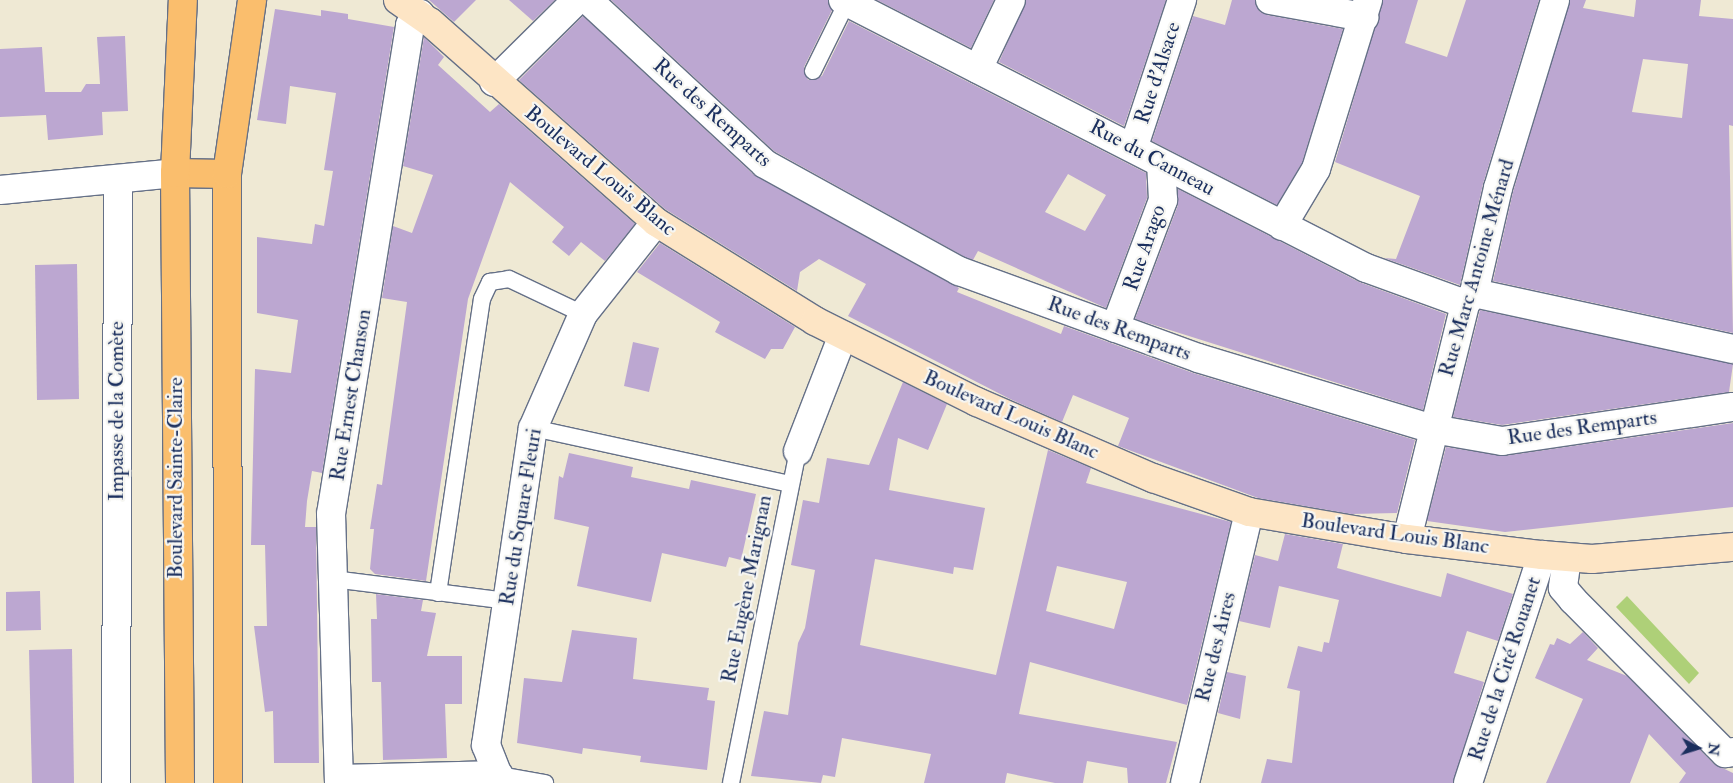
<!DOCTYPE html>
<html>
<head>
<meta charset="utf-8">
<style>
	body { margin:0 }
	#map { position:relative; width:1733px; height:783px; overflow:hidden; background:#efe9d4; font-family:"IM FELL Double Pica",serif }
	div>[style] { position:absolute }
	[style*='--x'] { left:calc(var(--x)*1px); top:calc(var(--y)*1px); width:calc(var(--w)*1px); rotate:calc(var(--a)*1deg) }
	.green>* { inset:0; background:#aed078 }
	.building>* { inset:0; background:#bca7d1 }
	.roads { filter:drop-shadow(1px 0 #657087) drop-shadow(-1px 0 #657087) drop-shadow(0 1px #657087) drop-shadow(0 -1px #657087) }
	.lane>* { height:16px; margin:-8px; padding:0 8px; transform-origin:8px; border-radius:8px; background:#fff }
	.street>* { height:28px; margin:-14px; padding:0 14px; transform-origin:14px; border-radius:14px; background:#fff }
	.secondary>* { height:28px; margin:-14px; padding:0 14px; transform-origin:14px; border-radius:14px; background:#fde5c5 }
	.primary>* { height:28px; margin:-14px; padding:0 14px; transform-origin:14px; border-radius:14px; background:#fabe6d }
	span { translate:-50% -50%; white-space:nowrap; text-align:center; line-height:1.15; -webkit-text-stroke:4.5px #f6f6f2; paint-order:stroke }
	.street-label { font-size:21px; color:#1b2f5e }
	.north { position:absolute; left:1673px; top:723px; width:50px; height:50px; -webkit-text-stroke:4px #f6f6f2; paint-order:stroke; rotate:95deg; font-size:14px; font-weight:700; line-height:20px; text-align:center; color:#1b2f5e }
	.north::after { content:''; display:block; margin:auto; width:18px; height:22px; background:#1b2f5e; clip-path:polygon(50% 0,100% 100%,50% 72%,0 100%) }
</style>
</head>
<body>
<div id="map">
	<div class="green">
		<div style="clip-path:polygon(1627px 596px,1699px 673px,1689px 684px,1616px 607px)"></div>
	</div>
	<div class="building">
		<div style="clip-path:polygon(429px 0,476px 0,454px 22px)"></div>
		<div style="clip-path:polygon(509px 0,555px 0,533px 21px)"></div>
		<div style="clip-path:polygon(evenodd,611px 0,828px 0,832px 10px,804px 67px,808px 80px,822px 76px,849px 21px,1146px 173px,1147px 198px,1106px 308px,978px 251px,973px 260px,965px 257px,774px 151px,611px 0,1068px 174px,1106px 195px,1085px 231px,1045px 212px,1068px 174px)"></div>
		<div style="clip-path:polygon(877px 0,994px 0,971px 48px)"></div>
		<div style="clip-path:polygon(1026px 0,1166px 0,1124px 126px,999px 62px)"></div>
		<div style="clip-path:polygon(1232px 0,1255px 0,1260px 12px,1267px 15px,1343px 29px,1302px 163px,1277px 205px,1152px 141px,1193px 16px,1225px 25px)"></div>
		<div style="clip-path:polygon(1383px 0,1418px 0,1405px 43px,1447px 57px,1466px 0,1539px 0,1483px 184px,1460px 285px,1384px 258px,1396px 259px,1420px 196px,1335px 162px)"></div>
		<div style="clip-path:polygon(evenodd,1570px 0,1586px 0,1583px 8px,1634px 17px,1636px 0,1701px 0,1699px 16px,1733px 19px,1733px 126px,1729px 125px,1733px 333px,1493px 281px,1513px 192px,1570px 0,1643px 59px,1688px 64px,1682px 118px,1632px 112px,1643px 59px)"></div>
		<div style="clip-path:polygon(275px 9px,321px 16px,321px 10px,348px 14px,348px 19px,394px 27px,322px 473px,312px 471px,307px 501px,305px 527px,316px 527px,319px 763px,274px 763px,273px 711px,265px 712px,254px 626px,267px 626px,265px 545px,251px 545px,255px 369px,291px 373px,298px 320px,257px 313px,257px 237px,312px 244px,315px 224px,324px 226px,333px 171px,324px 170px,336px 93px,290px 86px,286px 124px,257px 120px)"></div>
		<div style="clip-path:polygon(583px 16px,754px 175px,959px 288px,957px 292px,1061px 334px,1064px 326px,1193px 373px,1415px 440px,1397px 513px,1351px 514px,1258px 498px,1118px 446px,1129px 418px,1073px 395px,1062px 422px,1010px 399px,848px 316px,866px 284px,819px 259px,800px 272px,797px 291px,665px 209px,519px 80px)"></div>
		<div style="clip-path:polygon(125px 36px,128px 111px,102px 112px,103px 135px,48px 140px,46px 115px,0 117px,0 49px,42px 47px,45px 92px,81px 92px,86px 84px,100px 84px,97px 37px)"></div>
		<div style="clip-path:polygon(424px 37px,444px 57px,438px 65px,490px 112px,499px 104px,635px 224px,605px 261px,581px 242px,569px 256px,552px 242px,564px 227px,510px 182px,468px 299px,426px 581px,375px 574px,370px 569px,374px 529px,370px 529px,377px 484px,382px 485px,407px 302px,382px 298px,393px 226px,412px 233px,433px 175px,403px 166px)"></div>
		<div style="clip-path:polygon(1178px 189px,1359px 282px,1446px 314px,1423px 410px,1135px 319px,1178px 205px)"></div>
		<div style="clip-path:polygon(660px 243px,795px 327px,783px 349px,771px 349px,765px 359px,715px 332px,720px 322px,637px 272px)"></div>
		<div style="clip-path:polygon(77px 264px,79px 399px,37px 400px,35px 265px)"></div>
		<div style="clip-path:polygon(1480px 310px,1733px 364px,1729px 392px,1502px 425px,1453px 417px)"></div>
		<div style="clip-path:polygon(633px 342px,659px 348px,649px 392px,624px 386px)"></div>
		<div style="clip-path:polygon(evenodd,903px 382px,947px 404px,928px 450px,898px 438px,889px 490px,985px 508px,973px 570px,954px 567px,953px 574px,875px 559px,860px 645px,996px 675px,1048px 450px,1091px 468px,1086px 483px,1231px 522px,1187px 705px,1030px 662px,1019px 714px,1177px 742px,1166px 783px,1128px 783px,1127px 768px,1087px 761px,1083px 783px,1055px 783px,1007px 773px,1005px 783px,924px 783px,931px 754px,842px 738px,835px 777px,823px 775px,821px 783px,751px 776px,764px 711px,788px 715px,798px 643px,805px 628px,815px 570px,791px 565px,803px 500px,819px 503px,827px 458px,869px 465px,903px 382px,1057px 566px,1127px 582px,1114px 629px,1046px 611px,1057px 566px)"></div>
		<div style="clip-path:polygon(1733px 423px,1733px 507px,1505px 532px,1427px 521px,1446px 447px,1504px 456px)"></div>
		<div style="clip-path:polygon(569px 453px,633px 467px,631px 477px,689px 489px,691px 480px,756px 494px,741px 560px,729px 557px,726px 567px,662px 553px,651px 602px,577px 586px,589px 527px,554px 519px,559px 476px,563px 478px)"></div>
		<div style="clip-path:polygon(1285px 534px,1343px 544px,1337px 568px,1441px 597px,1447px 573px,1513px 594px,1498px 641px,1467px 631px,1454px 673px,1484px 682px,1453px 783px,1261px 783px,1267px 759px,1292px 763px,1300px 691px,1287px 688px,1298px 646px,1322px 652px,1324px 642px,1329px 643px,1339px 600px,1279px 586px,1270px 628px,1239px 621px,1255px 555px,1278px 561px)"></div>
		<div style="clip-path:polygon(40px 591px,41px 630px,6px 631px,6px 592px)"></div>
		<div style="clip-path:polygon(376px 594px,423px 600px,421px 611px,436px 613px,427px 656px,462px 656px,462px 704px,445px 704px,447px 758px,383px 760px,381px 682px,372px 682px,371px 619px,377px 619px)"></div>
		<div style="clip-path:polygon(572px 630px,637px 638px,633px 679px,709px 688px,707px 700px,715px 701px,707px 770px,640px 762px,641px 756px,583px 748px,582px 754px,517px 743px,524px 678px,562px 682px)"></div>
		<div style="clip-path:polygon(1583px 632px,1598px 648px,1587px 660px,1627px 676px,1714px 764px,1733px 773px,1733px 783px,1679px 783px,1686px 773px,1649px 734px,1630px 783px,1546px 783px,1583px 699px,1535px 678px,1550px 644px,1554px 645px,1557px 638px,1570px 644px)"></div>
		<div style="clip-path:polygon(72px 649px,74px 783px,32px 783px,29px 650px)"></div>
		<div style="clip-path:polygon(1227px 672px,1246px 676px,1240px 719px,1218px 713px)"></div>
	</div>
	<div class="roads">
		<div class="lane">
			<div style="--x:813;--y:71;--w:77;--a:-63.8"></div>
			<div style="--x:533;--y:428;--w:262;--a:12.3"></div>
			<div style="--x:333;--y:579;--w:175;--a:7.2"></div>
			<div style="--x:438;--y:593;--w:297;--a:-81.5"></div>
			<div style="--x:482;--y:299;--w:19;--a:-65"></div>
			<div style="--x:490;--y:282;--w:19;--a:-9"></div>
			<div style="--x:509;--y:279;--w:82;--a:25.3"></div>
			<div style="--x:499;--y:775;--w:47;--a:9.9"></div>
			<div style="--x:731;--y:783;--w:339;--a:-78.6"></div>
		</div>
		<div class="street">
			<div style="--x:588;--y:0;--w:241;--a:42.8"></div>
			<div style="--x:765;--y:164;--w:222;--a:28.9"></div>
			<div style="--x:959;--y:271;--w:254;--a:20"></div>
			<div style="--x:1198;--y:358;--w:245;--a:16.8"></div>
			<div style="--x:1433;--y:429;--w:70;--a:9.9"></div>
			<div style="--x:1502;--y:441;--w:233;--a:-8.4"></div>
			<div style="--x:843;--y:0;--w:588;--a:27.13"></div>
			<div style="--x:1366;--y:268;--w:105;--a:20"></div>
			<div style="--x:1270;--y:0;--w:96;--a:10.3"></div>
			<div style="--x:978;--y:69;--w:76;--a:-64.4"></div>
			<div style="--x:494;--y:82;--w:117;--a:-44.7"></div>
			<div style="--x:1134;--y:146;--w:154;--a:-71.8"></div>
			<div style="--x:0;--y:190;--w:176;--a:-5.5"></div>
			<div style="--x:1282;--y:226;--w:66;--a:-59.2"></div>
			<div style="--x:1316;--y:169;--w:177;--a:-72.9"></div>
			<div style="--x:1474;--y:293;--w:265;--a:12.2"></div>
			<div style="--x:1115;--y:328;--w:137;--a:-69.4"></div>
			<div style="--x:1163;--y:200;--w:35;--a:-93"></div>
			<div style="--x:798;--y:451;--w:124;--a:-68.8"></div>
			<div style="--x:1407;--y:539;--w:242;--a:-76.1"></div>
			<div style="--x:1465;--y:304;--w:14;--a:-51"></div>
			<div style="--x:1474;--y:293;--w:108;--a:-77.1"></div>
			<div style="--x:1498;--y:188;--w:196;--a:-73.1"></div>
			<div style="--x:1567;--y:558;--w:30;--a:98"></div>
			<div style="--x:1563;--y:588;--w:16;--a:50"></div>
			<div style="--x:1573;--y:600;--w:216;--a:45.2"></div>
			<div style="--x:1725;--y:753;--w:8;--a:-7"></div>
			<div style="--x:339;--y:779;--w:160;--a:-1.4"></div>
			<div style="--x:116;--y:783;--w:602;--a:-89.81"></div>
			<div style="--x:339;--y:783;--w:269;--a:-91.7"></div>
			<div style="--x:331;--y:514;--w:495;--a:-80.8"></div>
			<div style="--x:410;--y:25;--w:15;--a:-48"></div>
			<div style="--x:501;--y:783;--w:41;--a:-111.5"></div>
			<div style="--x:486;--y:745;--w:320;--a:-81.6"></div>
			<div style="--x:533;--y:428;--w:124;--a:-66.3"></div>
			<div style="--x:583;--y:314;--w:117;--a:-51.6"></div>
			<div style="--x:1185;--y:783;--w:278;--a:-76.7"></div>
			<div style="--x:1468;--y:783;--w:240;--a:-72"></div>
		</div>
		<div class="secondary">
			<div style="--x:398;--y:0;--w:39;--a:35"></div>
			<div style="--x:430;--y:22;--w:302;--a:41.5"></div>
			<div style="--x:656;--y:222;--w:187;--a:31.9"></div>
			<div style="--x:815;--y:321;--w:181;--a:26.6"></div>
			<div style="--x:977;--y:402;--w:192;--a:23.4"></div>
			<div style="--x:1153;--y:478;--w:102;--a:19.5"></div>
			<div style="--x:1249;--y:512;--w:160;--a:9.7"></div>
			<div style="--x:1407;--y:539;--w:136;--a:6.8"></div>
			<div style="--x:1542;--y:555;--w:50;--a:4.6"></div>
			<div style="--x:1592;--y:559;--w:142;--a:-4.9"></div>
		</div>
		<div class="primary">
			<div style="--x:175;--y:173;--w:52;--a:1.1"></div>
			<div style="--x:180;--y:783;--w:610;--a:-90.47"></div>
			<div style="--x:175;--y:173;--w:173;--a:-87.4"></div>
			<div style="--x:228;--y:783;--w:609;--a:-90.09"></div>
			<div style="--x:227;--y:174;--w:176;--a:-81.8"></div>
		</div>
	</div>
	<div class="street-label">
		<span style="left:1158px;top:73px;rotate:-72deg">Rue d'Alsace</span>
		<span style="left:712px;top:113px;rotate:42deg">Rue des Remparts</span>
		<span style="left:1152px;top:158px;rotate:28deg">Rue du Canneau</span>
		<span style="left:600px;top:171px;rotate:40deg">Boulevard Louis Blanc</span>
		<span style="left:1145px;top:248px;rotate:-71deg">Rue Arago</span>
		<span style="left:1477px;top:268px;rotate:-74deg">Rue Marc Antoine Ménard</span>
		<span style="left:1119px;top:329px;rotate:20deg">Rue des Remparts</span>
		<span style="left:351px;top:395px;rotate:-81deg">Rue Ernest Chanson</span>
		<span style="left:117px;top:411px;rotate:-90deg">Impasse de la Comète</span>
		<span style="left:1011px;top:415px;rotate:24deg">Boulevard Louis Blanc</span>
		<span style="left:1582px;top:428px;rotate:-8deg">Rue des Remparts</span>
		<span style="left:176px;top:478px;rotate:-90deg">Boulevard Sainte-Claire</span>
		<span style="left:521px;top:517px;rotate:-81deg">Rue du Square Fleuri</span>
		<span style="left:1395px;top:534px;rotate:8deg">Boulevard Louis Blanc</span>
		<span style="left:747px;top:589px;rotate:-79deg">Rue Eugène Marignan</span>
		<span style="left:1216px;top:647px;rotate:-76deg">Rue des Aires</span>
		<span style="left:1505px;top:669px;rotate:-72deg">Rue de la Cité Rouanet</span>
	</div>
	<div class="north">N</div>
</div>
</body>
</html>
